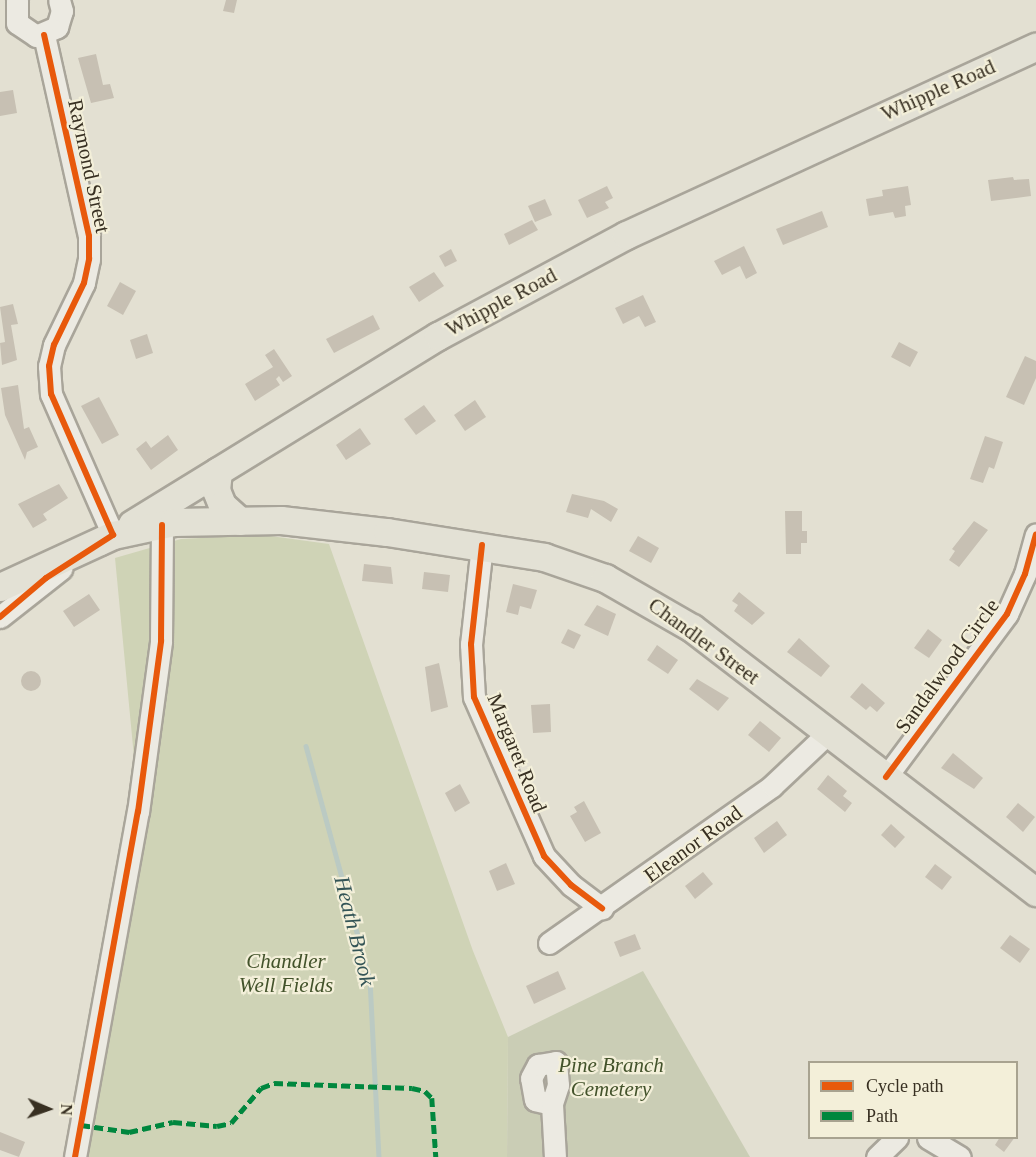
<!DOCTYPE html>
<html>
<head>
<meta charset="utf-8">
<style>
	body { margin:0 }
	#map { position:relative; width:1036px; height:1157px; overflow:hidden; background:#e3e0d2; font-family:Georgia,serif }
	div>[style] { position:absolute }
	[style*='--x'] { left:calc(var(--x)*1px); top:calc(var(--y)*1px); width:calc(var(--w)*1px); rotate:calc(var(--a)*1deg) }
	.green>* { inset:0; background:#cfd3b6 }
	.cemetery>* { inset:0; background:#cacdb5 }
	.stream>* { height:4.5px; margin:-2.25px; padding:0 2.25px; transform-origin:2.25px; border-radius:2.25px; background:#bbcac3 }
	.building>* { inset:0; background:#c7c0b3 }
	.round { border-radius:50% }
	.roads { filter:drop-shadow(2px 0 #a9a59a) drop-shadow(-2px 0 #a9a59a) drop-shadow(0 2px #a9a59a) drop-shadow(0 -2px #a9a59a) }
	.minor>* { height:21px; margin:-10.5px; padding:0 10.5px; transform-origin:10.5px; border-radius:10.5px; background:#eceae2 }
	.major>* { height:27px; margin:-13.5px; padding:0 13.5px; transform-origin:13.5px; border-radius:13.5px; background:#e3e1d5 }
	.quiet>* { height:4.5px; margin-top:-2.25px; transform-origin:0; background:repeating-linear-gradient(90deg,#00873e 0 9px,transparent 0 13.5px) }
	.cycleway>* { height:6px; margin:-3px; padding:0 3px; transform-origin:3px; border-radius:3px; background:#e8590c }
	span { translate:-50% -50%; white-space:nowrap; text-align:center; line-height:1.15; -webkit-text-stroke:4.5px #f3efd9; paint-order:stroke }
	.street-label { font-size:21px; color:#383022 }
	.park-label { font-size:21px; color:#43532b; font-style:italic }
	.water-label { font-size:22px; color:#335456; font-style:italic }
	.legend { position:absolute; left:808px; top:1061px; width:210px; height:78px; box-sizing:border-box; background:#f3efd9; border:2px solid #a8a390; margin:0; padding:8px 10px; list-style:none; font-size:18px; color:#383022 }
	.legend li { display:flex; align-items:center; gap:12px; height:30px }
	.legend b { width:30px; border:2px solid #a8a390 }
	.north { position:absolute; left:18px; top:1079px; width:60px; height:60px; -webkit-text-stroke:4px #f3efd9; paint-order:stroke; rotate:92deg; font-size:16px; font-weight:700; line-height:24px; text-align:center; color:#383022 }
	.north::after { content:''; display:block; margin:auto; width:21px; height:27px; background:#383022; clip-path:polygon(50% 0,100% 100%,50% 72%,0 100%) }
</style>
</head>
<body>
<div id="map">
	<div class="green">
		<div style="clip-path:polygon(263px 535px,329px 544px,473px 951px,508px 1037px,507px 1157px,64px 1157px,136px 778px,115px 558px,181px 539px)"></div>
	</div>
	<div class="cemetery">
		<div style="clip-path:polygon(643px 971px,750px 1157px,507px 1157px,508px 1037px)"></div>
	</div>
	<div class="stream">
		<div style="--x:306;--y:746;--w:243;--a:74.7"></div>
		<div style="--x:370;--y:980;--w:177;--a:87.1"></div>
	</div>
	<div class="building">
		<div style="clip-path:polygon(226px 0,237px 0,234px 13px,223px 11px)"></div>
		<div style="clip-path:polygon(96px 54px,103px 85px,110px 84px,114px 98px,91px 103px,78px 58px)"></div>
		<div style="clip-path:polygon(13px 90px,17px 113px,0 116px,0 92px)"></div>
		<div style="clip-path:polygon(1013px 177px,1014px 180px,1029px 179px,1031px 196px,991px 201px,988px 180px)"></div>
		<div style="clip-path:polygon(607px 186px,613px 198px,605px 202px,609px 208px,587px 218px,578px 200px)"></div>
		<div style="clip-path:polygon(908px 186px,911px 205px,905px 206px,906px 216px,895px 218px,893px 212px,869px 216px,866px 199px,883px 196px,882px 190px)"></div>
		<div style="clip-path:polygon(545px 199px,552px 215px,535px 222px,528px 206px)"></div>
		<div style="clip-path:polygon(822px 211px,828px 227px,783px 245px,776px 229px)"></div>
		<div style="clip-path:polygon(532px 220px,538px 230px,509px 245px,504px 234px)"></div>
		<div style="clip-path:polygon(744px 246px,757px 273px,746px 279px,740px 266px,722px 275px,714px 261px)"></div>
		<div style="clip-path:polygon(451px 249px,457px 261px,445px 267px,439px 256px)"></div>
		<div style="clip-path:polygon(434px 272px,444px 286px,419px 302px,409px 287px)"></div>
		<div style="clip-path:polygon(120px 282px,136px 291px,123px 315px,107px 306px)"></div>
		<div style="clip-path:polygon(643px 295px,656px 322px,645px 327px,639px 316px,623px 324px,615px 308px)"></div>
		<div style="clip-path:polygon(13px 304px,18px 324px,11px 325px,17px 360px,2px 365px,0 343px,5px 342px,0 307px)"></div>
		<div style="clip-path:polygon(373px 315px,380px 329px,334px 353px,326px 339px)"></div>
		<div style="clip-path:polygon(147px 334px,153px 353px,136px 359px,130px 340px)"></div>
		<div style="clip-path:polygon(899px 342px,918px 352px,910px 367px,891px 357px)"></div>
		<div style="clip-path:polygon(274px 349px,292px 376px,283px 382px,279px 376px,276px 379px,280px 385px,255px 401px,245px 384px,273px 367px,265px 355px)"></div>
		<div style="clip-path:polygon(1025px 356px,1036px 361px,1036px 378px,1024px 405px,1006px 397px)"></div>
		<div style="clip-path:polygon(18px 385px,24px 429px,29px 427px,38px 447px,27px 452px,25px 460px,5px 415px,1px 388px)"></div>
		<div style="clip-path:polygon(99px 397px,119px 435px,102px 444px,81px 406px)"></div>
		<div style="clip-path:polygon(475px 400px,486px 417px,465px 431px,454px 415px)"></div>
		<div style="clip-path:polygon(424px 405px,436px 421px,416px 435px,404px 419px)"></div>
		<div style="clip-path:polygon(360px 428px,371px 444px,346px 460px,336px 445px)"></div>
		<div style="clip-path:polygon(168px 435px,178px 450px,151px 470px,136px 449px,146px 441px,151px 448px)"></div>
		<div style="clip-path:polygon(985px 436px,1003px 442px,994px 469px,989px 467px,983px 483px,970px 479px)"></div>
		<div style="clip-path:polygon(59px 484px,68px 498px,43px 514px,47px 520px,33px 528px,18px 504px)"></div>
		<div style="clip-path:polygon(572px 494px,604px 501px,618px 509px,611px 522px,591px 509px,588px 518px,566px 512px)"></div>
		<div style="clip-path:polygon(785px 511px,802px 511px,802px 531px,807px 531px,807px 543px,801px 543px,801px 554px,786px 554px)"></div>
		<div style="clip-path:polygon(974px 521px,988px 530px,959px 567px,949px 560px,955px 551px,952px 549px)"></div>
		<div style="clip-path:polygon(638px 536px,659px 548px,651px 563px,629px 551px)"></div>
		<div style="clip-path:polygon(364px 564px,391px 567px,393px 584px,362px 581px)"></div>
		<div style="clip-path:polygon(424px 572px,450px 575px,448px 592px,422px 589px)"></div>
		<div style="clip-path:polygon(513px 584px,537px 590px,531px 609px,520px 606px,518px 615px,506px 612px)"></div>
		<div style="clip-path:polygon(739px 592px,765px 613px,752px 625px,734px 611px,738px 605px,732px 601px)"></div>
		<div style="clip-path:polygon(89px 594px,100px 610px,74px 627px,63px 611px)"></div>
		<div style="clip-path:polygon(597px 605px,616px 614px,608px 636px,584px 625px)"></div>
		<div style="clip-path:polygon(568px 629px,581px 635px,574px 649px,561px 643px)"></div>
		<div style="clip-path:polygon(928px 629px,942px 640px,929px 658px,914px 648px)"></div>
		<div style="clip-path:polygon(799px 638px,830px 666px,821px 677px,787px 652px)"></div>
		<div style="clip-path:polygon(657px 645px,678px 660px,668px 674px,647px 660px)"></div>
		<div style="clip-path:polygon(439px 663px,448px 707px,431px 712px,425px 667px)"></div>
		<div class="round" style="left:21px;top:671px;width:20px;height:20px"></div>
		<div style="clip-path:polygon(697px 679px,729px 698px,718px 711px,689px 689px)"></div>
		<div style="clip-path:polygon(862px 683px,885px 703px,877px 712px,870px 706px,866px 710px,850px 697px)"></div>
		<div style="clip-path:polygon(550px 704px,551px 732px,533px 733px,531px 705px)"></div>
		<div style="clip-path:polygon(760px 721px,781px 738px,769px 752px,748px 735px)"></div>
		<div style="clip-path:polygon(953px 753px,983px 778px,974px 789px,941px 768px)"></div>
		<div style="clip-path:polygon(828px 775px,847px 791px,843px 796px,852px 803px,845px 812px,817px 789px)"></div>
		<div style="clip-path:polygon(460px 784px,470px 803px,455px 812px,445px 793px)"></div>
		<div style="clip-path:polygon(584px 801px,601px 833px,585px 842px,570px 816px,577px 812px,574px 807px)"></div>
		<div style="clip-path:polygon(1018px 803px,1035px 817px,1023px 832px,1006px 817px)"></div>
		<div style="clip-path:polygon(777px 821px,787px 835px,764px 853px,754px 838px)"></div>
		<div style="clip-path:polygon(891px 824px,905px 837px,895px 848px,881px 835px)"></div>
		<div style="clip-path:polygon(506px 863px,515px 884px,497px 891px,489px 871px)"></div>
		<div style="clip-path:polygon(935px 864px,952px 877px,942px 890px,925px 877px)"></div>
		<div style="clip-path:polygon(703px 872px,713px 884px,695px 899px,685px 886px)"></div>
		<div style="clip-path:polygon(635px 934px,641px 949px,620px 957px,614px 942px)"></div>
		<div style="clip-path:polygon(1010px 935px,1030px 949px,1020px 963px,1000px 948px)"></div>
		<div style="clip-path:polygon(558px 971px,566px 989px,534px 1004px,526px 986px)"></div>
		<div style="clip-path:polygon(0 1132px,25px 1142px,19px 1157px,0 1150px)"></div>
		<div style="clip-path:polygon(1000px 1137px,1015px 1137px,1004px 1152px,995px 1145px)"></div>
	</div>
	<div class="roads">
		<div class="minor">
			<div style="--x:17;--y:0;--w:23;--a:90"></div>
			<div style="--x:17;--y:23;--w:23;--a:34"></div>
			<div style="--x:36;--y:36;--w:23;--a:-23"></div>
			<div style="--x:57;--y:27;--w:17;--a:-73"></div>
			<div style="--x:62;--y:11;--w:11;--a:-105"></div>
			<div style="--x:44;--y:35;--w:206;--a:77.4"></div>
			<div style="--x:89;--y:236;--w:23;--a:90"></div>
			<div style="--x:89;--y:259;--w:25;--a:102"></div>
			<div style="--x:84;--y:283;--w:69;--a:115.8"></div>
			<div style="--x:54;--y:345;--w:22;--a:103"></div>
			<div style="--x:49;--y:366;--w:28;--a:86"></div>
			<div style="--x:51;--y:394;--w:154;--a:66.3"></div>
			<div style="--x:113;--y:535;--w:16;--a:145"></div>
			<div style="--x:482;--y:545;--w:100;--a:96.3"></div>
			<div style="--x:471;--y:644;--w:53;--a:86.8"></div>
			<div style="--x:474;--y:697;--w:174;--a:66.2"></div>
			<div style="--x:544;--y:856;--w:40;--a:47"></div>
			<div style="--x:571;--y:885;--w:39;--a:37"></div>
			<div style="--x:0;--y:617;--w:78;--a:-38.2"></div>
			<div style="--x:886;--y:777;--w:203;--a:-53.4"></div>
			<div style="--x:1007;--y:614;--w:44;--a:-65.8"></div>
			<div style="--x:1025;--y:574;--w:41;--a:-74.6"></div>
			<div style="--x:549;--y:943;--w:273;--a:-35.1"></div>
			<div style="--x:772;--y:786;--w:76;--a:-43.4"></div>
			<div style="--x:552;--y:1104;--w:17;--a:-167"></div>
			<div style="--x:535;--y:1100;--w:22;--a:-100"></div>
			<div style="--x:531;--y:1078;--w:15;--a:-62"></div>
			<div style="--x:538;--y:1065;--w:18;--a:-9"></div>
			<div style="--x:556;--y:1062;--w:23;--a:85"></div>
			<div style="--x:558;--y:1085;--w:20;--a:108"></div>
			<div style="--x:552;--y:1104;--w:53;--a:86.8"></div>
			<div style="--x:928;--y:1138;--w:37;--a:31"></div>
			<div style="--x:75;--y:1157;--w:351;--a:-79.7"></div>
			<div style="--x:138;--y:812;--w:173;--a:-82.3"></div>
			<div style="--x:161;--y:641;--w:116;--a:-89.5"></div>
			<div style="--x:877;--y:1157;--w:28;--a:-44"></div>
		</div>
		<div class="major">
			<div style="--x:218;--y:471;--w:19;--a:96"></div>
			<div style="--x:216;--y:490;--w:16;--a:68"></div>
			<div style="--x:222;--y:505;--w:24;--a:42"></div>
			<div style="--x:132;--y:524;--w:359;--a:-31.6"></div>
			<div style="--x:438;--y:336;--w:213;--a:-28.2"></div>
			<div style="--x:626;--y:235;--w:451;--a:-24.7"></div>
			<div style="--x:0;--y:587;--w:124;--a:-24.7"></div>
			<div style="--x:113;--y:535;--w:62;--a:-12"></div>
			<div style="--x:174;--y:522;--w:107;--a:-1.1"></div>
			<div style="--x:281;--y:520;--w:107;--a:6.5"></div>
			<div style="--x:387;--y:532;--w:159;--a:9"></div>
			<div style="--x:544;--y:557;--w:65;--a:19"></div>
			<div style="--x:605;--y:578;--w:100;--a:29.9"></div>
			<div style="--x:692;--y:628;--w:434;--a:37.5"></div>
		</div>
	</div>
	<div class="quiet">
		<div style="--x:81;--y:1125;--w:49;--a:8.3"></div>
		<div style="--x:129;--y:1132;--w:45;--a:-12.8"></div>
		<div style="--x:173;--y:1122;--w:44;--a:5.2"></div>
		<div style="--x:217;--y:1126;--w:14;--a:-12"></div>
		<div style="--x:231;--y:1123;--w:46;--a:-49.4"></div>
		<div style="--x:261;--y:1088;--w:14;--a:-21"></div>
		<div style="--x:274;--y:1083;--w:138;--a:2.1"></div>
		<div style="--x:412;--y:1088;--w:13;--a:13"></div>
		<div style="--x:425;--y:1091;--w:10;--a:45"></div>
		<div style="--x:432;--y:1098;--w:59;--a:86.1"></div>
	</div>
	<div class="cycleway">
		<div style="--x:482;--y:545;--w:100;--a:96.3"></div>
		<div style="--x:471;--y:644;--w:53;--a:86.8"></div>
		<div style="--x:474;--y:697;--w:174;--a:66.2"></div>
		<div style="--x:544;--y:856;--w:40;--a:47"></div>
		<div style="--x:571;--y:885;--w:39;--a:37"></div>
		<div style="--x:0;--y:617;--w:60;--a:-40.3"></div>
		<div style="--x:46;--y:578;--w:80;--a:-32.7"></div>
		<div style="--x:113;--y:535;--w:154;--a:-113.7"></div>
		<div style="--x:51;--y:394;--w:28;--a:-94"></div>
		<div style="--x:49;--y:366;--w:22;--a:-77"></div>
		<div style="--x:54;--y:345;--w:69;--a:-64.2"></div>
		<div style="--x:84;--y:283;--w:25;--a:-78"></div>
		<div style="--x:89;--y:259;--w:23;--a:-90"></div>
		<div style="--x:89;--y:236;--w:206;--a:-102.6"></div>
		<div style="--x:886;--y:777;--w:203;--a:-53.4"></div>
		<div style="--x:1007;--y:614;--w:44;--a:-65.8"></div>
		<div style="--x:1025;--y:574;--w:41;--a:-74.6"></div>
		<div style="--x:75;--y:1157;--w:351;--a:-79.7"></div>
		<div style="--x:138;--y:812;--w:173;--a:-82.3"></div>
		<div style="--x:161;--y:641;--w:116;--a:-89.5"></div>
	</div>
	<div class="street-label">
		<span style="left:938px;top:90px;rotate:-24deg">Whipple Road</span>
		<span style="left:89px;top:166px;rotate:78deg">Raymond Street</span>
		<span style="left:501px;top:302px;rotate:-28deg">Whipple Road</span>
		<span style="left:704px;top:641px;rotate:36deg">Chandler Street</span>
		<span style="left:947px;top:666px;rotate:-54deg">Sandalwood Circle</span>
		<span style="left:517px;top:753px;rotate:68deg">Margaret Road</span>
		<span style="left:693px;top:844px;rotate:-36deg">Eleanor Road</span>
	</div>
	<div class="park-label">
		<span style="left:286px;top:973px">Chandler<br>Well Fields</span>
		<span style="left:611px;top:1077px">Pine Branch<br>Cemetery</span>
	</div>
	<div class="water-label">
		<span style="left:355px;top:931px;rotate:76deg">Heath Brook</span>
	</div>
	<ul class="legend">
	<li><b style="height:8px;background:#e8590c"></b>Cycle path</li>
	<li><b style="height:8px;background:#00873e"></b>Path</li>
	</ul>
	<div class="north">N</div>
</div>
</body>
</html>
